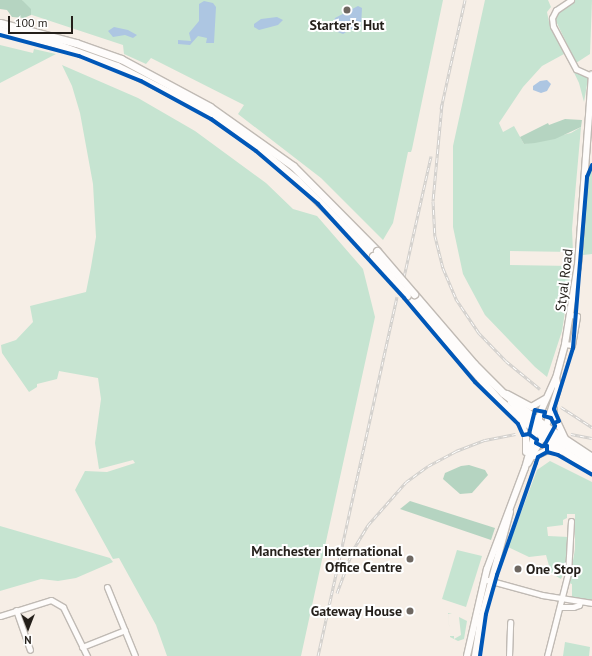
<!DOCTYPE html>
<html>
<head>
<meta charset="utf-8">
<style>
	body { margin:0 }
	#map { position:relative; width:592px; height:656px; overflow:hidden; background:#f6eee6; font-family:"PT Sans",sans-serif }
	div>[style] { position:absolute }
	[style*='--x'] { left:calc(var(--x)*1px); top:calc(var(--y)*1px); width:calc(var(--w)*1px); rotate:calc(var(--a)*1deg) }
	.green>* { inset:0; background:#c6e4d1 }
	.forest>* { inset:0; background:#b5d4c1 }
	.water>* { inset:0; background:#adc6e2 }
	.roads { filter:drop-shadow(1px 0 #c0bab4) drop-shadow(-1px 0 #c0bab4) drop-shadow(0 1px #c0bab4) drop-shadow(0 -1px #c0bab4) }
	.minor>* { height:5px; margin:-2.5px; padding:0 2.5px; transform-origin:2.5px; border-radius:2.5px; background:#fefcfb }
	.major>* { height:6px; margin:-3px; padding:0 3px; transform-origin:3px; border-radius:3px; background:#fefcfb }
	.highway>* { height:7px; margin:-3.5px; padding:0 3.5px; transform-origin:3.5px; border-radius:3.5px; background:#fefcfb }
	.rail>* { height:3px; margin-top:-1.5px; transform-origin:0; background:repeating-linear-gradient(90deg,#fff 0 4.5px,#d1cfcc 0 9px); box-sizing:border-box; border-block:1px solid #d1cfcc }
	.bridges { filter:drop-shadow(1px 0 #c0bab4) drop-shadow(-1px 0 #c0bab4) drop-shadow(0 1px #c0bab4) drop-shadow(0 -1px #c0bab4) }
	.highway-bridge>* { height:7px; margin:-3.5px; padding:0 3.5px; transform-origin:3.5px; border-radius:3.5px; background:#fefcfb }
	.cycleway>* { height:4px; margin:-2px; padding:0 2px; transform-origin:2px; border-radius:2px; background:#0057b8 }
	.dots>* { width:11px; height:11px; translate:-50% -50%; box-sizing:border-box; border:2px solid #fff; border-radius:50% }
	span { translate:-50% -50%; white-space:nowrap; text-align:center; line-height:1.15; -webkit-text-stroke:4px #fff; paint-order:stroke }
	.poi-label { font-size:14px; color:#241f1a; font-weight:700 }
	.right { translate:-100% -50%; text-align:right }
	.left { translate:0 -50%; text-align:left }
	.street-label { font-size:14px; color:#241f1a }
	.north { position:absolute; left:8px; top:608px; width:40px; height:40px; -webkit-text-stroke:3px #fff; paint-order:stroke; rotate:180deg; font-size:11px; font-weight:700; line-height:16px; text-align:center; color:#241f1a }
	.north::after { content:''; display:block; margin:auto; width:14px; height:18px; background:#241f1a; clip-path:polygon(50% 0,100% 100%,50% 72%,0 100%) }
	.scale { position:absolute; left:8px; top:16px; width:65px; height:18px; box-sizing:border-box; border:2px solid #241f1a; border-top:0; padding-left:5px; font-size:12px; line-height:14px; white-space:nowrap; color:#241f1a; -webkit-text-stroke:3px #fff; paint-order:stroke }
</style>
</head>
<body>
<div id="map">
	<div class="green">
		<div style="clip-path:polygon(22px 0,443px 0,412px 149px,411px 152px,408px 152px,393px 223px,383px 240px,321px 178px,238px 114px,244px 105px,151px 58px,146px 64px,124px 54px,123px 45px,29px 14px)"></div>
		<div style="clip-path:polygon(485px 0,548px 0,551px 7px,547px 12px,549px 22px,564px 54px,542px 66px,523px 87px,499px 123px,503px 132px,514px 126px,524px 144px,571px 133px,581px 127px,572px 229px,573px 252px,510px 251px,510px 265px,572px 266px,562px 331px,547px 377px,535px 367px,485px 315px,463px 274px,453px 227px,453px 146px)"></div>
		<div style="clip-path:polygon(573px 0,592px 0,590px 54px,576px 63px,554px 17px,556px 12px)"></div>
		<div style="clip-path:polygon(0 45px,33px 53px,34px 49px,56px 54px,0 83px)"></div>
		<div style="clip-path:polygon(567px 58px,588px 79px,584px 102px,579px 83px)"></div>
		<div style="clip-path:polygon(62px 65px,138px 98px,195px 131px,266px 183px,293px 209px,317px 216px,363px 269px,375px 317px,301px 656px,167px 656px,156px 625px,119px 558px,113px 559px,75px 490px,85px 471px,107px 472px,135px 463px,133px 460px,99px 469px,95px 443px,101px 399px,98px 378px,59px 371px,57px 379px,37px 384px,37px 387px,29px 392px,2px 353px,1px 345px,16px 340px,33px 322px,30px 306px,86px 292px,91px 267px,96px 237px,93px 184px,80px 113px,72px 86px)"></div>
		<div style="clip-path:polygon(592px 167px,592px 254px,583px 255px,588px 175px)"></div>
		<div style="clip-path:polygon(550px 461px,592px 482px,592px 600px,572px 597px,572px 584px,569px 583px,575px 549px,575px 514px,567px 514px,567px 518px,563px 520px,563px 525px,547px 527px,548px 536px,569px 537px,565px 570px,561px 579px,551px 573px,546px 555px,529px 557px,508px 547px,537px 470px)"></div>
		<div style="clip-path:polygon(0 526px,110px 558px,113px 562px,76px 578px,58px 581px,41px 579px,0 591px)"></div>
		<div style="clip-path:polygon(457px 550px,482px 556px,466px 607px,442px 599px)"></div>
		<div style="clip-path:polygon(448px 613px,452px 613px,448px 614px,450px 636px,454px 636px,454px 639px,461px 635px,459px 617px,467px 621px,464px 639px,458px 641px,450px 637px,450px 636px)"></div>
		<div style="clip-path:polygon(565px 642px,590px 647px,589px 656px,563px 656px)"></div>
	</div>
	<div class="forest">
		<div style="clip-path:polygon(0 0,22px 0,31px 9px,31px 15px,24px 18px,12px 17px,7px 10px,0 9px)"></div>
		<div style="clip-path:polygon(565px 119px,582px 120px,581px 127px,555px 139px,535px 143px,524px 144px,520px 137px,548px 123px,549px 125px)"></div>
		<div style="clip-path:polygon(469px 465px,485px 470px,488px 475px,472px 493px,460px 494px,443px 479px,445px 473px,461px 466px)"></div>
		<div style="clip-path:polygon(410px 501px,495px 528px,491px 540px,400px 509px)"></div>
	</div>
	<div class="water">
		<div style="clip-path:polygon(204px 1px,213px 3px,216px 7px,214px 43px,206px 43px,207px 38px,198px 36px,190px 45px,178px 44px,178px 40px,191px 41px,189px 33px,199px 21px,199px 4px)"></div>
		<div style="clip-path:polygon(358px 6px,362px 8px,361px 28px,351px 29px,343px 34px,335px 31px,333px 24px,335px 18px)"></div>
		<div style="clip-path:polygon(277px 17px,283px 20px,278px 25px,259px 30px,254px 27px,254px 24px,261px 19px)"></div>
		<div style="clip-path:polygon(114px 27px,128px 30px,137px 35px,133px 38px,125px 35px,113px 37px,108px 31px)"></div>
		<div style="clip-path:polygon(547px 80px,551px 84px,547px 91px,541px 93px,533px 90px,533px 86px,540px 81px)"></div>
	</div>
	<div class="roads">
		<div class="minor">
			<div style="--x:571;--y:0;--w:18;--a:146"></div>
			<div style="--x:556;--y:10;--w:9;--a:117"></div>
			<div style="--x:552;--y:18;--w:8;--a:83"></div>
			<div style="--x:553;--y:26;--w:49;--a:61.9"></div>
			<div style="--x:576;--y:69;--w:17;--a:24"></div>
			<div style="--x:565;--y:344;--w:7;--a:8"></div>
			<div style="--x:572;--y:345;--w:29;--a:-80"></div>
			<div style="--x:577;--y:316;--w:6;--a:-171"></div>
			<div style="--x:484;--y:579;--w:60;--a:15.4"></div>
			<div style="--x:542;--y:595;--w:51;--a:9.1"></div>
			<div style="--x:107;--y:587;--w:74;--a:67.9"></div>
			<div style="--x:560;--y:607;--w:13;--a:0"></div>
			<div style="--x:573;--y:607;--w:6;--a:-18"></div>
			<div style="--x:579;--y:605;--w:3;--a:-72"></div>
			<div style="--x:16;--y:610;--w:42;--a:70.7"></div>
			<div style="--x:0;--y:616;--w:53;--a:-17.4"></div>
			<div style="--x:51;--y:600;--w:14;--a:30"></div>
			<div style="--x:63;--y:607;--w:55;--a:63.9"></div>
			<div style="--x:82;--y:647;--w:46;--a:-21.6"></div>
			<div style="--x:509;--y:656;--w:34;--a:-88"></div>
			<div style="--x:547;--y:656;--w:86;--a:-75.8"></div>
			<div style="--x:568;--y:573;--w:52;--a:-86.7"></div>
		</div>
		<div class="major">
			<div style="--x:507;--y:394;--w:27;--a:28"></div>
			<div style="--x:531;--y:407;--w:16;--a:-30"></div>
			<div style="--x:511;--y:402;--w:38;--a:43"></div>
			<div style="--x:553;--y:405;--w:10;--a:84"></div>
			<div style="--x:554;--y:415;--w:26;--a:65"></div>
			<div style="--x:519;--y:418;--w:18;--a:68"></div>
			<div style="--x:526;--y:435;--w:17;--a:90"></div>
			<div style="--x:542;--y:430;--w:60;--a:33.4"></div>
			<div style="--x:535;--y:456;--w:17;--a:-25"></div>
			<div style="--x:550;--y:449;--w:11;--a:15"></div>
			<div style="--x:528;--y:463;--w:31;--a:-61"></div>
			<div style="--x:543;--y:436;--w:50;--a:-72.6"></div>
			<div style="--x:558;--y:388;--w:10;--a:-101"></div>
			<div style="--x:467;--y:656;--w:89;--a:-77.1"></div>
			<div style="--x:487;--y:569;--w:108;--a:-69.4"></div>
			<div style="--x:525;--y:468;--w:59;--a:-74.3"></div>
			<div style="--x:541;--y:411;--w:36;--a:-66"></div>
			<div style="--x:556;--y:378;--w:35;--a:-75"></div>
			<div style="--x:565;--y:344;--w:80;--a:-80.7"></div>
			<div style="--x:578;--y:265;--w:191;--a:-85.8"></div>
			<div style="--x:475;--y:656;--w:33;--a:-81"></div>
			<div style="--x:480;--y:623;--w:115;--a:-74.9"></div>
		</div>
		<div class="highway">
			<div style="--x:0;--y:23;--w:79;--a:14.7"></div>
			<div style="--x:76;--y:43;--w:48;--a:19.6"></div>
			<div style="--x:121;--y:59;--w:101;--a:28.3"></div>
			<div style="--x:210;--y:107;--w:102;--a:35.4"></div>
			<div style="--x:293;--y:166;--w:120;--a:45.3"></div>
			<div style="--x:0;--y:30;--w:55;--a:13.8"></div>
			<div style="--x:53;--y:43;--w:68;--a:19.8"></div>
			<div style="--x:117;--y:66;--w:100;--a:26.8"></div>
			<div style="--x:206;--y:111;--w:55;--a:34.6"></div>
			<div style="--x:251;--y:142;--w:60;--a:39.6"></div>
			<div style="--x:297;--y:180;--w:107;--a:45"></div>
			<div style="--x:414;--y:294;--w:92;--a:49.4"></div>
			<div style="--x:474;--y:364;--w:41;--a:45"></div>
			<div style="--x:503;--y:393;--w:53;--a:38.2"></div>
			<div style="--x:545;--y:426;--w:56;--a:33.4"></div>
			<div style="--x:407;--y:296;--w:139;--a:48.5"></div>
			<div style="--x:499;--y:400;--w:62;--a:39.8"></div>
			<div style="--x:547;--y:440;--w:54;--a:33.7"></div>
		</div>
	</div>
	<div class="rail">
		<div style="--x:442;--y:104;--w:97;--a:95.3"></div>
		<div style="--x:433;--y:201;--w:35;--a:87"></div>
		<div style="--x:435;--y:236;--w:33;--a:76"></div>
		<div style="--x:443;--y:268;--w:34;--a:67"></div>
		<div style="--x:456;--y:299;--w:40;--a:56"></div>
		<div style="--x:478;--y:332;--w:40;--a:46"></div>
		<div style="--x:506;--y:361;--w:44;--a:39.5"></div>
		<div style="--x:441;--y:109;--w:112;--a:-77.6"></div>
		<div style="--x:404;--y:277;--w:124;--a:-77.4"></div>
		<div style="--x:561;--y:407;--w:37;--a:33"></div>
		<div style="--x:571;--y:434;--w:21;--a:11"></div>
		<div style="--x:337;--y:593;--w:46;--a:-69.6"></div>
		<div style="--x:353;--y:550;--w:29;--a:-59"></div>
		<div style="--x:368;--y:525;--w:57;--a:-48.5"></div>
		<div style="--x:406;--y:482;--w:27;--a:-36"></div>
		<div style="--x:428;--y:466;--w:32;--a:-28"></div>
		<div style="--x:456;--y:451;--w:31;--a:-21"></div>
		<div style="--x:485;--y:440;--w:31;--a:-11"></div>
		<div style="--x:318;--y:656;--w:368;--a:-77.6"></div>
	</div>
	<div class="bridges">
		<div class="highway-bridge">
			<div style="--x:377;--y:251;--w:57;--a:49.3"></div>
			<div style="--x:373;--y:256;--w:52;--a:49.6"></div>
		</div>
	</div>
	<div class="cycleway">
		<div style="--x:0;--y:35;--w:82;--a:14.9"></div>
		<div style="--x:79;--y:56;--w:67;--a:22"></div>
		<div style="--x:141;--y:81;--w:80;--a:28.5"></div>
		<div style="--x:211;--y:119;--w:55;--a:35.4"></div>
		<div style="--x:256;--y:151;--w:82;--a:40.5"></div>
		<div style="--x:318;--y:204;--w:127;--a:47.5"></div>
		<div style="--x:404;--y:298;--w:110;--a:49.8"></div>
		<div style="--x:475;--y:382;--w:60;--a:44.3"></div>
		<div style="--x:518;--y:424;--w:12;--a:66"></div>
		<div style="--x:523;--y:435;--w:6;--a:-9"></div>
		<div style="--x:554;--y:423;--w:5;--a:-22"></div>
		<div style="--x:559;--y:421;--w:13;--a:-113"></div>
		<div style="--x:554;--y:409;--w:64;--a:-72.7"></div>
		<div style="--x:573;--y:348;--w:172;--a:-85.3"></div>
		<div style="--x:587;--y:177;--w:13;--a:-67"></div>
		<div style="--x:544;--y:446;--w:23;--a:-61"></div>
		<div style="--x:555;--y:426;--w:9;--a:-117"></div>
		<div style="--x:551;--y:418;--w:7;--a:-164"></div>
		<div style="--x:544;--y:416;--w:4;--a:-76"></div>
		<div style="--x:545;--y:412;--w:10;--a:-169"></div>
		<div style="--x:535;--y:410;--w:25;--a:104"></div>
		<div style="--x:529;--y:434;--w:10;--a:37"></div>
		<div style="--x:537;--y:440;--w:3;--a:108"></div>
		<div style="--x:536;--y:443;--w:7;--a:27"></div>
		<div style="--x:542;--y:446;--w:5;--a:0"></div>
		<div style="--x:547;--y:446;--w:6;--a:90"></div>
		<div style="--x:547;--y:452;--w:11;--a:15"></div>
		<div style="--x:558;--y:455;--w:39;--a:30"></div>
		<div style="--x:480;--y:656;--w:42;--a:-81.9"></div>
		<div style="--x:486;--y:614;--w:41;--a:-74.2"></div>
		<div style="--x:497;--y:575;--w:119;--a:-70.8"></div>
		<div style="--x:536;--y:463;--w:6;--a:-72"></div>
		<div style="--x:538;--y:457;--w:10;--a:-29"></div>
	</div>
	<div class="dots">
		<div style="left:347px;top:10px;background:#6e6761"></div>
		<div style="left:410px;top:559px;background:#6e6761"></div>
		<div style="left:518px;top:569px;background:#6e6761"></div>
		<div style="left:410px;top:611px;background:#6e6761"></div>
	</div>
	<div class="poi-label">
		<span style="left:347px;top:25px">Starter's Hut</span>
		<span class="right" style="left:402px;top:559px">Manchester International<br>Office Centre</span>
		<span class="left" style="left:526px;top:569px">One Stop</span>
		<span class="right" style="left:402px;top:611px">Gateway House</span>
	</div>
	<div class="street-label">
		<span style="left:564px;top:280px;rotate:-83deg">Styal Road</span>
	</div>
	<div class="north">N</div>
	<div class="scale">100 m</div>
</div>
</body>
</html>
